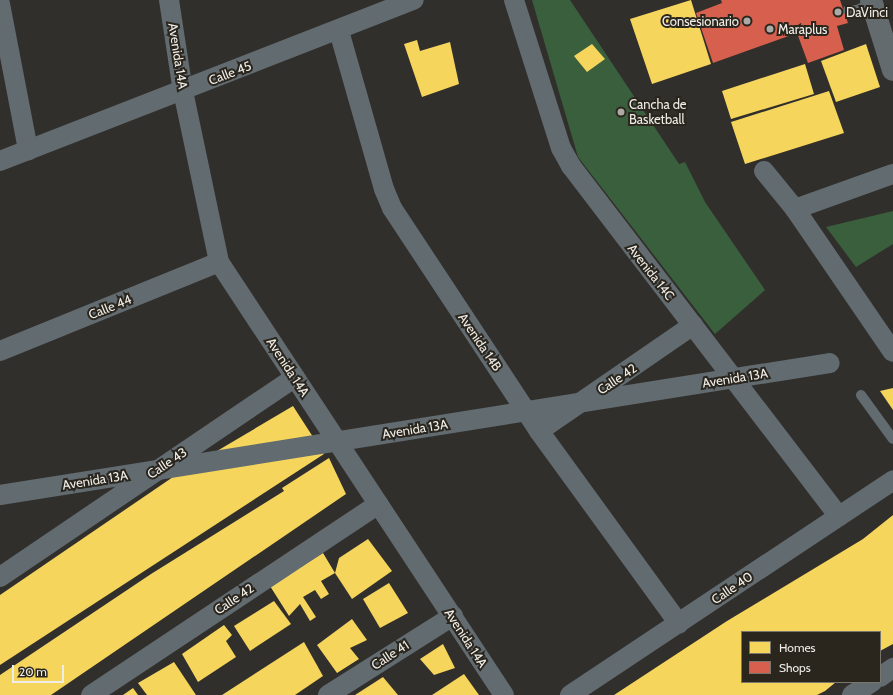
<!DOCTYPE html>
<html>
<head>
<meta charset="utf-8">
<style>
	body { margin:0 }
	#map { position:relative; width:893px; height:695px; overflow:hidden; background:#312f2b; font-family:Cabin,sans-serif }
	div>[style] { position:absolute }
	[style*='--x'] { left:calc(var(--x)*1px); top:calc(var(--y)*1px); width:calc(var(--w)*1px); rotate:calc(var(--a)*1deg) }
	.green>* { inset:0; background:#395f3d }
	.homes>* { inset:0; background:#f6d55c }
	.shops>* { inset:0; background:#d6604d }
	.lane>* { height:10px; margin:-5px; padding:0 5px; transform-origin:5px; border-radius:5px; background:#626b70 }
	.street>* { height:20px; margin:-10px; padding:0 10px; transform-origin:10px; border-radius:10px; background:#626b70 }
	.primary>* { height:22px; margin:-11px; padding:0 11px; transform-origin:11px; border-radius:11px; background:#636b6f }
	.dots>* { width:11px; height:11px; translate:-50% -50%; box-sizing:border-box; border:2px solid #2a261e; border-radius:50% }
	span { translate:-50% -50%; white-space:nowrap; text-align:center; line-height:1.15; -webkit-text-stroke:4px #2a261e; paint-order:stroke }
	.poi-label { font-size:13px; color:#efede7 }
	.left { translate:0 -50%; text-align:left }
	.right { translate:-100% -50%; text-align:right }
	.street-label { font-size:13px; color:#efede7 }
	.legend { position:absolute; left:741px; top:631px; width:140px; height:52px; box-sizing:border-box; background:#2a261e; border:1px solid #79766e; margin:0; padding:5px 7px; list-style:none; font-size:12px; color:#efede7 }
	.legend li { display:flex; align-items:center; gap:8px; height:20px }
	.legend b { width:20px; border:1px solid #79766e }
	.scale { position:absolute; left:12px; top:665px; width:52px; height:18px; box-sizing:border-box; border:2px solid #efede7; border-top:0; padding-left:5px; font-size:12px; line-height:14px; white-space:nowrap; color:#efede7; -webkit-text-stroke:3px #2a261e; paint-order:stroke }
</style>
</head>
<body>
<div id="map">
	<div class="green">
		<div style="clip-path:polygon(532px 0,570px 0,679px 164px,685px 162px,705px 202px,765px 290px,715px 334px,578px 157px)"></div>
		<div style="clip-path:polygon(893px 211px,893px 244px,856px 267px,826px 227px)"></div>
	</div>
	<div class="homes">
		<div style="clip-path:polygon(691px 0,711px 64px,652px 84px,630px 19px)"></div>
		<div style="clip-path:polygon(417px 40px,420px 51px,450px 42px,459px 84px,422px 97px,404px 44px)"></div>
		<div style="clip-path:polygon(592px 44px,605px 59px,587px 72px,574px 56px)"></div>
		<div style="clip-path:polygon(866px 44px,880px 87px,836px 102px,821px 61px)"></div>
		<div style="clip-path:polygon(805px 64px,814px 94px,731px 119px,722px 91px)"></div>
		<div style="clip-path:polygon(829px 91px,844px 133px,745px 164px,731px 122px)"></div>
		<div style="clip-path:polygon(893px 388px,893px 410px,880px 391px)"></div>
		<div style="clip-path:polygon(293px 406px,324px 454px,0 665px,0 595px,173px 477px)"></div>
		<div style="clip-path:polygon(329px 458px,346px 494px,51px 695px,0 695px,0 675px,151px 574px,284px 491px,282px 488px)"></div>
		<div style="clip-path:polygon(893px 515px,893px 644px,880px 651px,880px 632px,742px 632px,742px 682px,836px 682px,825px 691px,817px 695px,614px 695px,727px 621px,863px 539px)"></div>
		<div style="clip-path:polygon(368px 539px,392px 571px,352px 599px,335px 573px,339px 558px)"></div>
		<div style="clip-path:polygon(323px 553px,335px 573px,321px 581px,329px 594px,321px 599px,315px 590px,303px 597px,316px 617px,310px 621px,300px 604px,289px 616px,270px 586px)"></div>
		<div style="clip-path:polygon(389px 583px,408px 613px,380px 628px,363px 599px)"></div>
		<div style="clip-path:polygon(274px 601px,291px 624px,250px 651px,234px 626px)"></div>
		<div style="clip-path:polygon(352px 619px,367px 640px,350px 648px,359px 659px,337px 673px,317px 645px)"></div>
		<div style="clip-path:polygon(224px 625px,232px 635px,226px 641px,236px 657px,198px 682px,182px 654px)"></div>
		<div style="clip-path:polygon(304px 642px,323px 676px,295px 695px,222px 695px)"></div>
		<div style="clip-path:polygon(443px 644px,455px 668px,434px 675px,420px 659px)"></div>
		<div style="clip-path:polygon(174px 662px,196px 695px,147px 695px,138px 683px)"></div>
		<div style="clip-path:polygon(464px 674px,479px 695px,432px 695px)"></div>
		<div style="clip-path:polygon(383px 677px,398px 695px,355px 695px)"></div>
		<div style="clip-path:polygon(133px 688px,138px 695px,123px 695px)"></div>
	</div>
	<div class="shops">
		<div style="clip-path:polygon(721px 0,840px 0,848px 23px,837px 26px,844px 50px,808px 63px,797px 33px,713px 63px,696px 13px,722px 3px)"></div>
	</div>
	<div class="lane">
		<div style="--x:848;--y:10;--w:9;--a:0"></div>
		<div style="--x:857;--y:10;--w:17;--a:-25"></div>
		<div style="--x:861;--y:395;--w:54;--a:54"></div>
	</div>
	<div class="street">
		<div style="--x:169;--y:0;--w:92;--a:81.3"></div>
		<div style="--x:183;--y:91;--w:175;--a:78.1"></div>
		<div style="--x:219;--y:262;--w:518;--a:56.65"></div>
		<div style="--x:514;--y:0;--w:155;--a:72.4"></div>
		<div style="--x:561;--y:148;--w:21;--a:61"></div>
		<div style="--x:571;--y:166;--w:441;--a:52.6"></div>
		<div style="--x:0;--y:4;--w:149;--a:79.1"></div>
		<div style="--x:339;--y:31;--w:164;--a:74.1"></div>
		<div style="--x:384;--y:189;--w:21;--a:67"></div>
		<div style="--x:392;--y:208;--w:267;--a:56.6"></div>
		<div style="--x:539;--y:431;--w:238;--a:54"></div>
		<div style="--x:0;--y:161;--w:444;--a:-21.3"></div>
		<div style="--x:764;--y:171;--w:49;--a:50.8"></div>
		<div style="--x:795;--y:209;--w:173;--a:55.6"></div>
		<div style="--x:795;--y:209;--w:104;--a:-19.7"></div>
		<div style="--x:0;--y:351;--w:236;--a:-22.1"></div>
		<div style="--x:539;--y:431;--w:187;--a:-34.5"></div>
		<div style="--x:0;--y:495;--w:840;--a:-9.04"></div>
		<div style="--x:0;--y:577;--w:356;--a:-34.1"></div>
		<div style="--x:880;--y:677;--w:16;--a:-35"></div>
		<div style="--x:91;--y:695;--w:345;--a:-33.6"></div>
		<div style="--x:328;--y:695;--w:148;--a:-32.3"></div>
		<div style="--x:570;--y:695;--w:388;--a:-33.6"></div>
		<div style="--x:852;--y:695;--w:24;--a:-33"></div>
	</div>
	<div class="primary">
		<div style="--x:871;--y:0;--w:73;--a:72.6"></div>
	</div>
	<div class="dots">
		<div style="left:838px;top:12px;background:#acaaa5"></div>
		<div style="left:747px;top:21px;background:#acaaa5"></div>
		<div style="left:770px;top:29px;background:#acaaa5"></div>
		<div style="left:621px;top:112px;background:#acaaa5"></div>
	</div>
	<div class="poi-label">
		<span class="left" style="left:846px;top:12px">DaVinci</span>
		<span class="right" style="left:739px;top:21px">Consesionario</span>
		<span class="left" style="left:778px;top:29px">Maraplus</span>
		<span class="left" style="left:629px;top:112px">Cancha de<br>Basketball</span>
	</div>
	<div class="street-label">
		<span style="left:178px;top:56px;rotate:81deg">Avenida 14A</span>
		<span style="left:230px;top:73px;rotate:-21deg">Calle 45</span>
		<span style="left:651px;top:272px;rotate:52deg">Avenida 14C</span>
		<span style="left:110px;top:307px;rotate:-22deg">Calle 44</span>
		<span style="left:480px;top:342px;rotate:56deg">Avenida 14B</span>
		<span style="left:288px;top:367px;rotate:57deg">Avenida 14A</span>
		<span style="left:735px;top:378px;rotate:-9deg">Avenida 13A</span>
		<span style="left:617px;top:379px;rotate:-34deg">Calle 42</span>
		<span style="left:415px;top:429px;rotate:-9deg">Avenida 13A</span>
		<span style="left:167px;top:463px;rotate:-34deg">Calle 43</span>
		<span style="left:95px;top:480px;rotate:-9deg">Avenida 13A</span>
		<span style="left:732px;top:588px;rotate:-34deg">Calle 40</span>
		<span style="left:234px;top:599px;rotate:-34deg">Calle 42</span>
		<span style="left:466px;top:638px;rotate:57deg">Avenida 14A</span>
		<span style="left:390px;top:655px;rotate:-33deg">Calle 41</span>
	</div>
	<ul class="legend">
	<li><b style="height:11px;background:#f6d55c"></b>Homes</li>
	<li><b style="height:11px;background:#d6604d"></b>Shops</li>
	</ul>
	<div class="scale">20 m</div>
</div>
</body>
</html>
